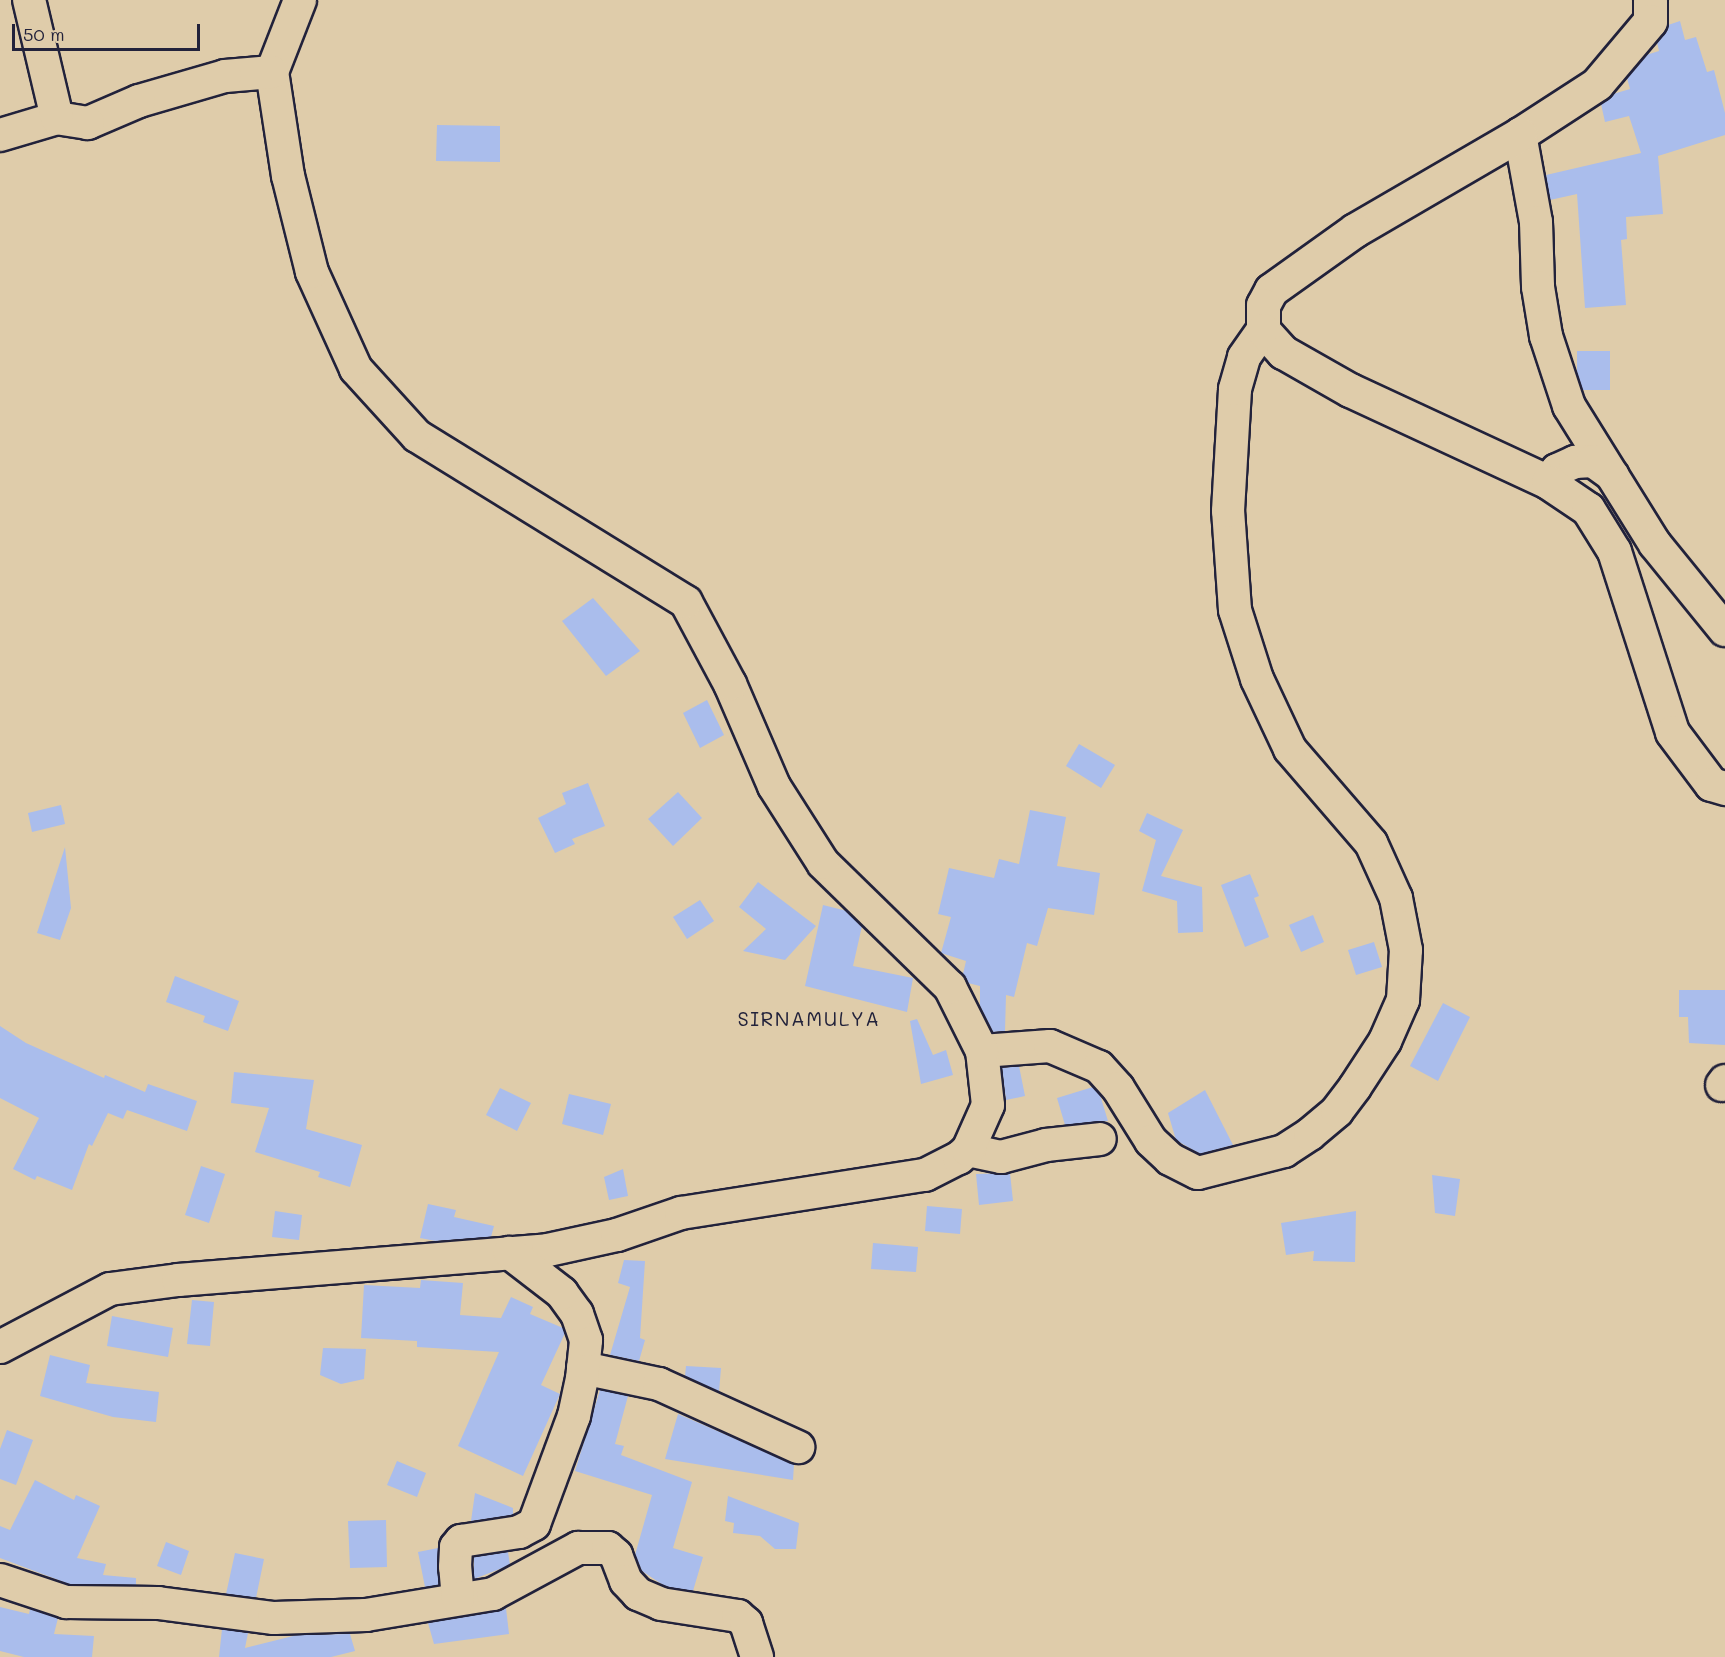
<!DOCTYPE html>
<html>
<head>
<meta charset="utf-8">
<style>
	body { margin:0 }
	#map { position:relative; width:1725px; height:1657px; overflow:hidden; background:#dfccaa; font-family:Mali,sans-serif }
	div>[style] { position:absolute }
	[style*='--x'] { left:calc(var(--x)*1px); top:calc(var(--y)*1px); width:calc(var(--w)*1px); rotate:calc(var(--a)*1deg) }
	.building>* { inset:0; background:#aabdec }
	.roads { filter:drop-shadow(2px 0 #22223b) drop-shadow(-2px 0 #22223b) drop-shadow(0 2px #22223b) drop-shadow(0 -2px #22223b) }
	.minor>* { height:32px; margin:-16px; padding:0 16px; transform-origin:16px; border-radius:16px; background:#dfccaa }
	.major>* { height:33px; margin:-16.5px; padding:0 16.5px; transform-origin:16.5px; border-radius:16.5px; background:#dfccaa }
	span { translate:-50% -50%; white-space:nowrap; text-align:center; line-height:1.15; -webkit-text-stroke:5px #dfccaa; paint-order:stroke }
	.quarter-label { font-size:20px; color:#22223b; letter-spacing:1.5px }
	.scale { position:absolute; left:12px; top:24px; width:188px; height:27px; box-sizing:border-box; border:3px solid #22223b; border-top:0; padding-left:8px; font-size:18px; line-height:21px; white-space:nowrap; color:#22223b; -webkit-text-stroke:4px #dfccaa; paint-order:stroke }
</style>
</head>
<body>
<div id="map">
	<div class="building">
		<div style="clip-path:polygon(1680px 21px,1685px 40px,1696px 37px,1707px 72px,1714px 70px,1725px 113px,1725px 135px,1658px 156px,1663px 214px,1626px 217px,1627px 239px,1621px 240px,1626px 305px,1585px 308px,1577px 194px,1550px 200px,1546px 175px,1641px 153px,1629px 116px,1605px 122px,1601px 104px,1613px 94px,1630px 89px,1627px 78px,1646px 55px,1659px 51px,1657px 42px,1668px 25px)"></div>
		<div style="clip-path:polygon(437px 125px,500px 126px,500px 162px,436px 161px)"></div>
		<div style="clip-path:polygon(1577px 351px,1610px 351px,1610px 390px,1583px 390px,1577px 374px)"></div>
		<div style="clip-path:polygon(593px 598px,640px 651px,606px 676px,562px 621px)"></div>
		<div style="clip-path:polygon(707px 700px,724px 735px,700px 748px,683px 713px)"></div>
		<div style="clip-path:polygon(1079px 744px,1115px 765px,1101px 788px,1066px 766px)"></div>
		<div style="clip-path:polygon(588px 783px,605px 826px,572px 839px,575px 844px,555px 853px,538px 818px,566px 804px,562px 793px)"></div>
		<div style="clip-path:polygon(678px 792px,702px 818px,673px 846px,648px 819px)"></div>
		<div style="clip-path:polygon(61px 805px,65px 824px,32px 832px,28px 813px)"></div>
		<div style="clip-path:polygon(1030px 810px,1066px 817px,1057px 866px,1100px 873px,1094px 915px,1048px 908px,1037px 946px,1027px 943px,1014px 997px,1006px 995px,1005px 1031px,993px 1032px,980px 1006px,980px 986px,968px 983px,963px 974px,966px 961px,941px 953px,951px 917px,938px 914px,949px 868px,994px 878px,999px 859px,1019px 864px)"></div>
		<div style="clip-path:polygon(1147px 813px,1183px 830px,1161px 876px,1202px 887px,1203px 932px,1178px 933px,1177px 901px,1142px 891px,1156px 840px,1139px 831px)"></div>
		<div style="clip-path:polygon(65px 847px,71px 908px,60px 940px,37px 933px)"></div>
		<div style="clip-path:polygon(1250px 874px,1259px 896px,1254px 898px,1269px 937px,1245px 947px,1221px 885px)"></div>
		<div style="clip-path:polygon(758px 882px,816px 926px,785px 960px,743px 951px,766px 929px,739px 907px)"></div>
		<div style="clip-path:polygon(700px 900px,714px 921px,687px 939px,673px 917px)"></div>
		<div style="clip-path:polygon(823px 905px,847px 911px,862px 926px,853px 966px,913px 978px,907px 1012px,805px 986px)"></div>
		<div style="clip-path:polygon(1313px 915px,1324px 942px,1301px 952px,1289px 925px)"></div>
		<div style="clip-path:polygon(1374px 942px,1382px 967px,1356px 975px,1348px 950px)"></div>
		<div style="clip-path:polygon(175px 976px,239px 1001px,228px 1031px,203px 1022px,205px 1016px,166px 1002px)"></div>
		<div style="clip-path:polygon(1679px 990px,1725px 990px,1725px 1045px,1689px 1043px,1688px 1017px,1679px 1017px)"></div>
		<div style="clip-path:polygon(1443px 1003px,1470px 1017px,1438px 1081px,1410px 1066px)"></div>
		<div style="clip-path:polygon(917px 1019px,933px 1055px,946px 1050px,953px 1075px,921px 1084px,910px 1021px)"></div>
		<div style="clip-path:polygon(0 1026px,26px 1043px,104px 1078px,105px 1075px,145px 1092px,148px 1084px,197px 1101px,187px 1131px,127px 1110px,123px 1119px,108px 1113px,92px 1146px,89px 1144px,72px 1190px,37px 1176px,35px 1180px,13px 1169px,39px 1118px,0 1098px)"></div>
		<div style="clip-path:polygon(1019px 1066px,1025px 1096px,1006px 1100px,1002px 1068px)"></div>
		<div style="clip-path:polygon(234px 1072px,314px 1080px,306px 1129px,362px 1145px,350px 1187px,318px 1177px,320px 1172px,255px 1152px,269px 1108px,231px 1103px)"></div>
		<div style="clip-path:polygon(1093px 1087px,1100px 1095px,1108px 1121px,1065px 1125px,1057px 1098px)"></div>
		<div style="clip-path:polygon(500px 1088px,531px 1103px,517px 1131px,486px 1115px)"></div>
		<div style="clip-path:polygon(1205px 1090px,1233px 1145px,1200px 1154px,1176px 1140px,1168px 1113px)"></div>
		<div style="clip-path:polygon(569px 1094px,611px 1104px,603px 1135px,562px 1124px)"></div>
		<div style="clip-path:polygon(201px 1166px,225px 1174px,209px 1223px,185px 1215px)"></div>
		<div style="clip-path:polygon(623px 1169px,628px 1196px,609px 1200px,604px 1177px)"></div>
		<div style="clip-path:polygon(1010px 1173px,1013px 1201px,979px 1205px,976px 1174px)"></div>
		<div style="clip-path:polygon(1432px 1175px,1460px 1179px,1455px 1216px,1435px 1213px)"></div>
		<div style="clip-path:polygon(428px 1204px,456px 1210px,454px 1217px,494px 1226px,491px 1237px,436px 1241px,420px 1238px)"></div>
		<div style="clip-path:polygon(927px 1206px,962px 1209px,960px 1234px,925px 1231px)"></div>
		<div style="clip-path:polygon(275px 1211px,302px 1215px,299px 1240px,272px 1237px)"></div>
		<div style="clip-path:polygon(1356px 1211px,1355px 1262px,1313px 1261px,1314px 1251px,1286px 1255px,1281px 1223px)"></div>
		<div style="clip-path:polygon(873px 1243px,918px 1247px,916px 1272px,871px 1269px)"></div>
		<div style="clip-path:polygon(624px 1260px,645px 1261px,640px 1338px,645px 1340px,639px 1361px,610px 1355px,630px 1287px,618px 1283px)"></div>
		<div style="clip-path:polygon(421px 1280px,463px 1283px,460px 1315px,501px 1318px,511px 1297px,533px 1307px,530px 1314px,563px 1328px,565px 1333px,541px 1385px,560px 1394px,523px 1476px,458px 1446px,499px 1352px,417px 1347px,417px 1341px,361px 1338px,364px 1285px,420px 1288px)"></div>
		<div style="clip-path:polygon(192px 1300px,214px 1302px,210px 1346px,187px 1344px)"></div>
		<div style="clip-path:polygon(112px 1316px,173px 1328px,168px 1357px,107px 1346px)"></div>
		<div style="clip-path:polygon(323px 1348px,366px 1349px,364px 1379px,341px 1384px,320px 1375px)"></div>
		<div style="clip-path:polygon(50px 1355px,90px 1365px,86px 1383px,159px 1392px,156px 1422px,113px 1417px,40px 1396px)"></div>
		<div style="clip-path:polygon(686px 1366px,721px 1368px,719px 1392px,685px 1376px)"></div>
		<div style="clip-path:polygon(600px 1390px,628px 1396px,615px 1444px,624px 1446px,621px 1455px,692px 1482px,673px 1548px,703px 1557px,693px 1591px,666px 1587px,642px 1571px,635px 1555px,652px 1495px,575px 1471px)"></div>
		<div style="clip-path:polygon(678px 1414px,794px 1464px,793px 1480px,665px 1459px)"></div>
		<div style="clip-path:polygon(7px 1430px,33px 1440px,16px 1485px,0 1479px,0 1449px)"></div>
		<div style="clip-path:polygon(397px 1461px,426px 1473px,417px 1497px,387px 1485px)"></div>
		<div style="clip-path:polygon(35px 1480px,74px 1500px,76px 1495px,100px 1506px,77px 1558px,106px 1564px,103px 1575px,136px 1578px,136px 1585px,69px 1584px,0 1558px,0 1526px,10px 1530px)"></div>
		<div style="clip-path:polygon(475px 1493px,513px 1508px,513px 1515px,471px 1521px)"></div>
		<div style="clip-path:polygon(728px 1496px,799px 1523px,796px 1549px,775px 1549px,760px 1536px,733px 1533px,734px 1523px,725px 1521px)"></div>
		<div style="clip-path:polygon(386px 1520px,387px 1567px,350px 1568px,348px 1521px)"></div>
		<div style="clip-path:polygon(166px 1542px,189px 1551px,181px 1575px,157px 1566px)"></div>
		<div style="clip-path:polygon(438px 1548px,439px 1585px,425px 1587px,418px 1552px)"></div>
		<div style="clip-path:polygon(508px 1552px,510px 1565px,474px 1579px,474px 1557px)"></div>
		<div style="clip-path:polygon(235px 1553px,264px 1559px,256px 1598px,226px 1594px)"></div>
		<div style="clip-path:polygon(0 1607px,29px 1614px,30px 1609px,58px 1618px,54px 1634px,94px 1636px,92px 1657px,24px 1657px,0 1651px)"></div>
		<div style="clip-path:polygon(506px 1608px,509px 1634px,434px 1644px,428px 1623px)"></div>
		<div style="clip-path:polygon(222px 1629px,248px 1633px,245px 1648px,297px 1635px,350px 1634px,355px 1651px,331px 1657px,219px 1657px)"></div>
	</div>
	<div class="roads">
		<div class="minor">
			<div style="--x:272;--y:72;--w:77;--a:-68.7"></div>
			<div style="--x:1520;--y:134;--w:89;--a:79.7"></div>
			<div style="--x:1536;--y:222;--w:65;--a:88.2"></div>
			<div style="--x:1538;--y:287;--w:50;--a:80.7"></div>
			<div style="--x:1546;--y:336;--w:74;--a:71.8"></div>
			<div style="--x:1569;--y:406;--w:163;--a:58.1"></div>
			<div style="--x:1655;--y:544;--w:111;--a:50.9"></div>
			<div style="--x:0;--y:135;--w:59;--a:-16.6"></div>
			<div style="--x:1548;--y:482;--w:15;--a:-53"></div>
			<div style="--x:1557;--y:470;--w:20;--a:-24"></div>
			<div style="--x:1575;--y:462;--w:18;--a:-3"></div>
			<div style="--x:1593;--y:461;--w:24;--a:36"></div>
			<div style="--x:982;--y:1051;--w:68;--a:-4.2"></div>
			<div style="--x:1050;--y:1046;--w:53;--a:23.2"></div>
			<div style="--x:1099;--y:1067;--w:28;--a:48"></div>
			<div style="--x:1118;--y:1088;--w:62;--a:58.1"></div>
			<div style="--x:1151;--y:1141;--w:26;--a:43"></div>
			<div style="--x:1170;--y:1159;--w:31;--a:27"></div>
			<div style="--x:1198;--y:1173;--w:89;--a:-14.3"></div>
			<div style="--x:1284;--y:1151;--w:31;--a:-33"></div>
			<div style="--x:1310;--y:1134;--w:35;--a:-40"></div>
			<div style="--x:1337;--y:1111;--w:30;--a:-53"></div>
			<div style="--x:1355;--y:1087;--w:55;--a:-56.9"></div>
			<div style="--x:1385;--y:1041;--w:45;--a:-66.3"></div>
			<div style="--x:1403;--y:1000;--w:50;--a:-86.6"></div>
			<div style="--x:1406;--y:950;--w:53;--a:-100.9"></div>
			<div style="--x:1396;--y:898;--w:60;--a:-114.4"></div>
			<div style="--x:1371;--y:843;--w:124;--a:-130.8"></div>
			<div style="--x:1290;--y:749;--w:77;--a:-115.2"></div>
			<div style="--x:1257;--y:679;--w:72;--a:-107.7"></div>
			<div style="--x:1235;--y:610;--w:99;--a:-94"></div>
			<div style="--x:1228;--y:511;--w:122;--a:-86.7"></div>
			<div style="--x:1235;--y:389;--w:33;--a:-74"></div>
			<div style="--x:1244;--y:357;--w:33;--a:-55"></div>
			<div style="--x:1722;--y:1085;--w:5;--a:-53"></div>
			<div style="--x:968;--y:1150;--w:34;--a:12"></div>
			<div style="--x:1001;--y:1157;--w:47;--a:-14.9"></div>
			<div style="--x:1046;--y:1145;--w:54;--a:-6.3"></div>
			<div style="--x:0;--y:1347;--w:124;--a:-27.8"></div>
			<div style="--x:110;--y:1289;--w:69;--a:-7.5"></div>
			<div style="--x:178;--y:1280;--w:371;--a:-4.6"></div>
			<div style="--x:548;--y:1250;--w:71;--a:-12.3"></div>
			<div style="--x:617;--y:1235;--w:68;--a:-19"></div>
			<div style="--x:681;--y:1213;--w:247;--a:-8.9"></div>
			<div style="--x:925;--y:1175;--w:38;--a:-27"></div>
			<div style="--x:959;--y:1158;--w:12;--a:-42"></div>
			<div style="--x:968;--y:1150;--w:49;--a:-66"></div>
			<div style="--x:988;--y:1105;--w:54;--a:-96.3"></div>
			<div style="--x:982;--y:1051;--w:72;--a:-116.6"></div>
			<div style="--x:950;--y:987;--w:177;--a:-135.7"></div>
			<div style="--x:823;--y:863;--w:91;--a:-122.5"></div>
			<div style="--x:774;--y:786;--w:111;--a:-113.3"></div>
			<div style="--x:730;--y:684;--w:93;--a:-118.2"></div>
			<div style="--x:686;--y:602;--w:316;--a:-148.3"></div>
			<div style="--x:417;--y:436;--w:91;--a:-132.3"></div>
			<div style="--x:356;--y:369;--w:107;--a:-114.4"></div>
			<div style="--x:312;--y:272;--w:99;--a:-104"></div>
			<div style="--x:288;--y:176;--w:105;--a:-98.7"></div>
			<div style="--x:272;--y:72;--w:47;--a:175.1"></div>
			<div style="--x:225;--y:76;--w:90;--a:163.8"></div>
			<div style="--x:139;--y:101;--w:56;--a:156.7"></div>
			<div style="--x:88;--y:123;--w:31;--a:-171"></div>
			<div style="--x:57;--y:118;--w:121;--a:-103.3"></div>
			<div style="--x:583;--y:1368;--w:78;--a:11.9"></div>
			<div style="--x:659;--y:1384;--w:153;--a:24.4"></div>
			<div style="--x:0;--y:1580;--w:70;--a:18.4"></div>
			<div style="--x:66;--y:1602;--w:92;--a:0.6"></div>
			<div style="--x:158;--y:1603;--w:117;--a:7.4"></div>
			<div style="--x:274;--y:1618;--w:92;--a:-1.9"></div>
			<div style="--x:366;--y:1615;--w:129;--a:-9.4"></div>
			<div style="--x:493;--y:1594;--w:97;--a:-28.4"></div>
			<div style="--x:578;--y:1548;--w:30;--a:0"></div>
			<div style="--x:608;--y:1548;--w:11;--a:41"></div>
			<div style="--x:616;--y:1555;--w:28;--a:69"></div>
			<div style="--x:626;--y:1581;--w:18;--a:47"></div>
			<div style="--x:638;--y:1594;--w:25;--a:23"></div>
			<div style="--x:661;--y:1604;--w:78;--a:8.9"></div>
			<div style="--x:738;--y:1616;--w:11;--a:41"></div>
			<div style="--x:746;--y:1623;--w:36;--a:72"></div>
			<div style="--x:458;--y:1599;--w:32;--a:-95"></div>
			<div style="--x:455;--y:1567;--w:20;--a:-87"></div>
			<div style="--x:456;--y:1547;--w:8;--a:-50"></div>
			<div style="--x:461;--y:1541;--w:59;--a:-8.8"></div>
			<div style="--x:519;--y:1532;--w:17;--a:-28"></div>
			<div style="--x:534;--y:1524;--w:115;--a:-69.7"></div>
			<div style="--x:574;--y:1416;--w:38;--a:-78"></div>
			<div style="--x:582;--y:1379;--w:39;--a:-84"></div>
			<div style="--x:586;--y:1340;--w:28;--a:-109"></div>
			<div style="--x:577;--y:1314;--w:26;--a:-126"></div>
			<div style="--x:562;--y:1293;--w:66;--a:-142.4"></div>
		</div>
		<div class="major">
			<div style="--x:1650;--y:0;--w:21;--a:90"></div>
			<div style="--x:1650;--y:21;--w:82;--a:130.1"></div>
			<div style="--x:1597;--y:84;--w:92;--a:147"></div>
			<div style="--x:1520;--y:134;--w:191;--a:149.8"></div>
			<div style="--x:1355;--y:230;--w:103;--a:144.5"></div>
			<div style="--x:1271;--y:290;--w:17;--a:118"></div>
			<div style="--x:1263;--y:305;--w:25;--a:90"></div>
			<div style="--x:1263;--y:330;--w:30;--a:48"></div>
			<div style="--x:1283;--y:352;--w:77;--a:29.6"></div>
			<div style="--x:1350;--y:390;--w:218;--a:24.9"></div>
			<div style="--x:1548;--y:482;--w:48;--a:34"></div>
			<div style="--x:1588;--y:509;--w:49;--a:58.2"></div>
			<div style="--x:1614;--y:551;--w:190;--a:72.2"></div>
			<div style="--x:1672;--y:732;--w:65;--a:53.1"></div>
			<div style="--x:1711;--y:784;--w:15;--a:16"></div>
		</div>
	</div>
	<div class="quarter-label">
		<span style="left:809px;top:1018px">SIRNAMULYA</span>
	</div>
	<div class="scale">50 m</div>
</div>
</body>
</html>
